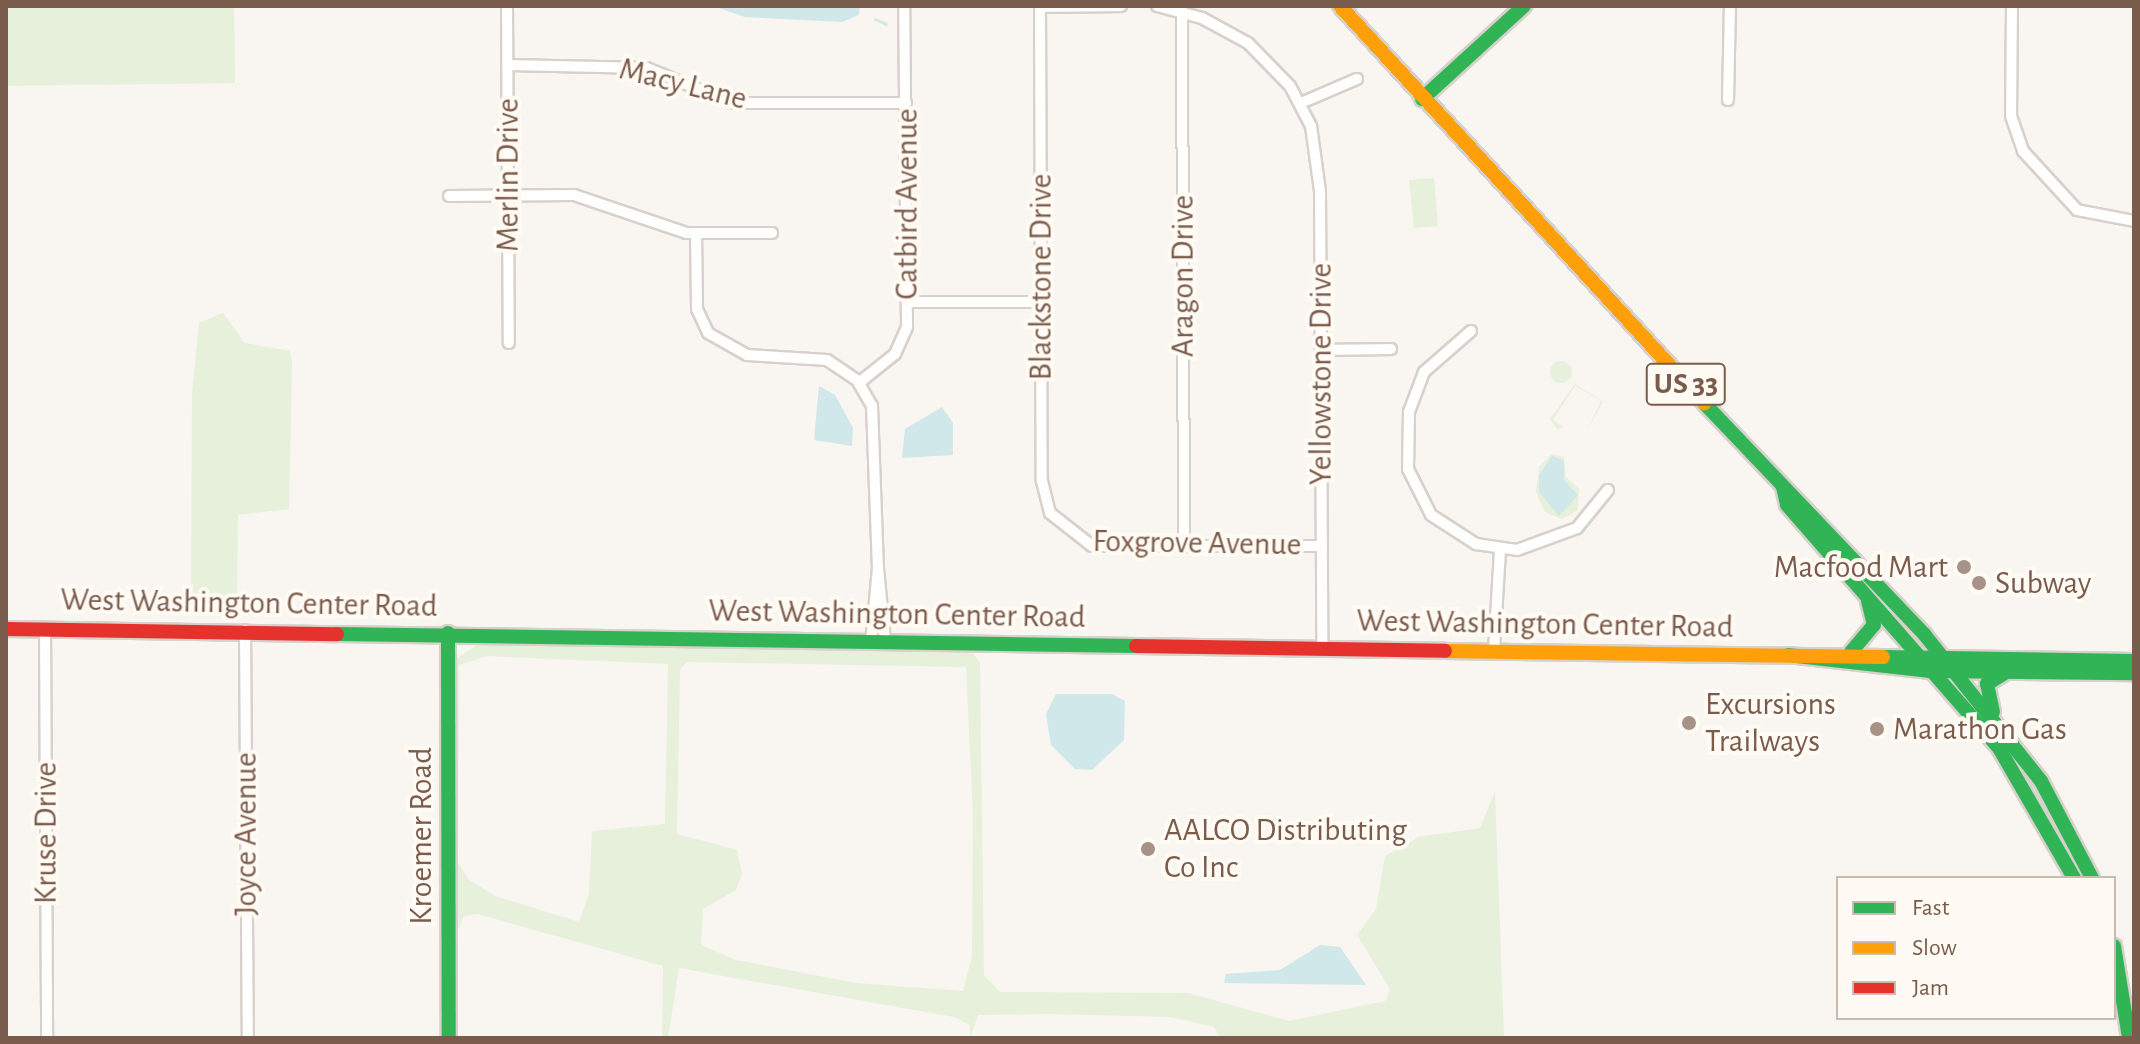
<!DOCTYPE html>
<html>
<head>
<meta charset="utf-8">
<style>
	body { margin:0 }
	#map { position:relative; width:2140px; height:1044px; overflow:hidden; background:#f9f5f0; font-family:"Alegreya Sans",sans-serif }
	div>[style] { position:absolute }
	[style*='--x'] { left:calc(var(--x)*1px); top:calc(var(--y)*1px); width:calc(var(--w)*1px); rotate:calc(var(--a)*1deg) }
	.green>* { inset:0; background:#e7f0db }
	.round { border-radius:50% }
	.water>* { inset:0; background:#d0e8ea }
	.stream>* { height:3px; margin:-1.5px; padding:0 1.5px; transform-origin:1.5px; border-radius:1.5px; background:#d0e8ea }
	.roads { filter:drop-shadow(2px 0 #d7d1cb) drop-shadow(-2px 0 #d7d1cb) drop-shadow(0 2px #d7d1cb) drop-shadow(0 -2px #d7d1cb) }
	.street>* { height:10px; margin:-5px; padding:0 5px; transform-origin:5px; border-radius:5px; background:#fefefd }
	.fast>* { height:14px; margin:-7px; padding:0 7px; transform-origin:7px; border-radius:7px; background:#30b455 }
	.slow>* { height:14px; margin:-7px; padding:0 7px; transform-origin:7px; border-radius:7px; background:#ff9f0a }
	.jam>* { height:14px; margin:-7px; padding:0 7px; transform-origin:7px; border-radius:7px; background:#e5322d }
	.dots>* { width:22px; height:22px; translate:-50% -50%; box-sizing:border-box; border:4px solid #fffaf3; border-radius:50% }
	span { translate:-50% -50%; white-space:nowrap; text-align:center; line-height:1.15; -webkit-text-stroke:8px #fffaf3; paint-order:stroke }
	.shield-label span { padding:2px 6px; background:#fffaf3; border:2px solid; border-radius:6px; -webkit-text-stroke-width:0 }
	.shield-label { font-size:30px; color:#7a5c4d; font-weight:700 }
	.street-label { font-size:32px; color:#7a5c4d }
	.poi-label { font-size:32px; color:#7a5c4d }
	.right { translate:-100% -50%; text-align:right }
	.left { translate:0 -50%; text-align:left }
	.frame { position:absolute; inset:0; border:8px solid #7a5c4d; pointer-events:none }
	.legend { position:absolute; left:1836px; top:876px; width:280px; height:144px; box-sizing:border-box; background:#fffaf3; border:2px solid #cabbb1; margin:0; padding:10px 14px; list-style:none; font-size:24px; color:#7a5c4d }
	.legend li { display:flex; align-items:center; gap:16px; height:40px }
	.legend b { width:40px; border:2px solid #cabbb1 }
</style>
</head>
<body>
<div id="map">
	<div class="green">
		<div style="clip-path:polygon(6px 6px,234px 6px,235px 83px,6px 86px)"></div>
		<div style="clip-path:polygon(1434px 178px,1438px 226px,1414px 228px,1409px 180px)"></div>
		<div style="clip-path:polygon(223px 313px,245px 343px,290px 351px,292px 363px,289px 509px,238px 515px,237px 612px,191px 606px,192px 394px,199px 323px)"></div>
		<div class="round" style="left:1550px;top:361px;width:22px;height:22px"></div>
		<div style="clip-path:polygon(1575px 384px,1603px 402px,1587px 430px,1601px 401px,1575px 386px,1553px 420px,1564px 427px,1557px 429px,1550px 419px)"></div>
		<div style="clip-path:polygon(1552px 454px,1564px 457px,1566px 477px,1579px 489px,1578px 510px,1562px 519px,1545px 512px,1536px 492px,1539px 467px)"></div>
		<div style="clip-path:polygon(evenodd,477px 645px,970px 649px,980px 663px,984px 975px,1000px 992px,1189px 993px,1289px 1021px,1385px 1001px,1390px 989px,1357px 935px,1376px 909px,1385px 856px,1419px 837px,1480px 828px,1495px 791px,1504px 1038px,1221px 1038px,1214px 1027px,1171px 1017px,1050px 1014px,978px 1015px,970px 1038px,970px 1025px,954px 1017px,679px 968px,668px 1038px,662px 1038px,663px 966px,478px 914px,464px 916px,458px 930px,454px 1038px,453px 661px,477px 645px,487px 656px,668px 664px,665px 824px,592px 831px,589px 893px,579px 922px,495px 896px,468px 879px,458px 862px,459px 665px,487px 656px,477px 645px,687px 662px,966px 667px,973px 814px,972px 956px,963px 991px,856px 983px,736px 960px,701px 945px,703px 909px,736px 890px,742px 874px,737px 850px,677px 834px,680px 670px,687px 662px)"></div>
	</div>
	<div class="water">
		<div style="clip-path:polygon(713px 6px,860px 6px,859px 15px,842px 22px,745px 17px)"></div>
		<div style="clip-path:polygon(819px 386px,835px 395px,853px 428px,852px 446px,814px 440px)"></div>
		<div style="clip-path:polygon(942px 407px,953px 423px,953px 455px,902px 458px,905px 429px)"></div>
		<div style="clip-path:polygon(1552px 456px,1564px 461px,1564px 480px,1578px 495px,1559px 516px,1539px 492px,1539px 475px)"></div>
		<div style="clip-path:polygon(1056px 694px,1112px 694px,1125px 701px,1124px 740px,1092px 770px,1075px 769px,1051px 745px,1046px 714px)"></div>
		<div style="clip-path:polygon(1320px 945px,1340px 947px,1366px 985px,1224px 983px,1226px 974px,1280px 970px)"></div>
	</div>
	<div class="stream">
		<div style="--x:875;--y:19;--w:12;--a:24"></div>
	</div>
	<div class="roads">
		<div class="street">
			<div style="--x:507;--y:6;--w:337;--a:89.7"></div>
			<div style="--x:1040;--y:6;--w:475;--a:89.8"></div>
			<div style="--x:1042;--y:481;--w:33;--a:76"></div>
			<div style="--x:1050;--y:513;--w:53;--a:38.2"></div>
			<div style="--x:1092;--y:546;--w:230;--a:0"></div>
			<div style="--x:1157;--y:6;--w:47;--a:14.9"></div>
			<div style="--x:1202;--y:18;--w:52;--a:28.5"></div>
			<div style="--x:1248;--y:43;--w:60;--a:45.7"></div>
			<div style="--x:1290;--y:86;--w:45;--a:62.3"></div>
			<div style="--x:1311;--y:126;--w:66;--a:82.1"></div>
			<div style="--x:1320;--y:191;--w:457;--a:89.7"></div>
			<div style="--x:1182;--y:6;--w:541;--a:89.79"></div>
			<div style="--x:2012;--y:6;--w:110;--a:90.5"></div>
			<div style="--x:2011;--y:116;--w:37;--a:71"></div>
			<div style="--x:2023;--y:151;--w:80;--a:47.5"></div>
			<div style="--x:2077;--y:210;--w:58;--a:10.9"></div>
			<div style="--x:1040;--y:7;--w:81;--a:-0.7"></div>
			<div style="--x:508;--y:65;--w:139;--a:1.2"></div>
			<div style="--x:647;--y:68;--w:92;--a:22.4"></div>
			<div style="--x:732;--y:103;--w:174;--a:0"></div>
			<div style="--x:1728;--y:100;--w:94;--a:-88.8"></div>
			<div style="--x:1301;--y:103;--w:61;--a:-23.2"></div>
			<div style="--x:449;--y:196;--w:125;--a:-0.5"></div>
			<div style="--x:574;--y:195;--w:118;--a:18.7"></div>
			<div style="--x:686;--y:233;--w:86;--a:0"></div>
			<div style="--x:696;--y:234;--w:75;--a:89.2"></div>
			<div style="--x:697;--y:309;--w:26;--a:65"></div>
			<div style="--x:708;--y:333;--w:45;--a:29.4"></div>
			<div style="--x:747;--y:355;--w:80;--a:3.6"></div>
			<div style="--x:827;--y:360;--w:36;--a:34"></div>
			<div style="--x:857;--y:380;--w:30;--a:60"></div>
			<div style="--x:872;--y:406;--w:162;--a:87.9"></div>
			<div style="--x:878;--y:568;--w:74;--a:95.4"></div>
			<div style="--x:908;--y:302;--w:133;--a:0"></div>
			<div style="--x:1471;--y:331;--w:62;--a:138.9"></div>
			<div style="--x:1424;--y:372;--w:43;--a:110.6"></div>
			<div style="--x:1409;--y:412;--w:57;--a:91"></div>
			<div style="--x:1408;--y:469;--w:51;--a:63.4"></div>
			<div style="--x:1431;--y:515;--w:54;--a:32.8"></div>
			<div style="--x:1476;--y:544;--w:41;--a:8.3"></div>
			<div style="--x:1517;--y:550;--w:64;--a:-20.1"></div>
			<div style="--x:1577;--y:528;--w:49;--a:-50.8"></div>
			<div style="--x:1321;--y:350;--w:70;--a:-0.8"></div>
			<div style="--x:860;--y:382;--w:45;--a:-38.7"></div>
			<div style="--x:895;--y:354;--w:30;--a:-66"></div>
			<div style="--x:907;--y:327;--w:321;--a:-90.5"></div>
			<div style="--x:878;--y:568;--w:73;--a:84.5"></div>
			<div style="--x:45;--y:628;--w:410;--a:89.7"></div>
			<div style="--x:245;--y:630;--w:408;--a:89.6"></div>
			<div style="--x:1494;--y:651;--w:102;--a:-86.6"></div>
		</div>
		<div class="fast">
			<div style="--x:1422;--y:99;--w:138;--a:-42.4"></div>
			<div style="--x:1704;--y:403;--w:319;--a:46.4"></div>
			<div style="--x:1924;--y:634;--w:188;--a:51.5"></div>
			<div style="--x:2041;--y:781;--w:110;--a:62.3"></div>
			<div style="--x:1783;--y:487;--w:18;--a:77"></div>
			<div style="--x:1787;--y:505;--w:322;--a:48.9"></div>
			<div style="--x:1999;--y:748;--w:150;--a:60"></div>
			<div style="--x:448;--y:633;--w:405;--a:89.9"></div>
			<div style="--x:337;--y:634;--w:799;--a:0.86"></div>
			<div style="--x:1851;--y:652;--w:35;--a:-50"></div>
			<div style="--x:1874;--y:625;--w:25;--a:-104"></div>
			<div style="--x:1788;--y:655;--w:143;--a:6.4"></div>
			<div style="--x:1930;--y:671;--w:204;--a:0.6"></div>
			<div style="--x:1883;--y:657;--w:251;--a:0.9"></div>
			<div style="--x:1993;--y:712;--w:29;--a:-102"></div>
			<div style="--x:1987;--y:684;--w:25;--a:-32"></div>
			<div style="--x:2114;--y:946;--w:93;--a:80.7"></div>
		</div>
		<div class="slow">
			<div style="--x:1340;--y:6;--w:539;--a:47.48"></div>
			<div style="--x:1445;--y:651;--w:438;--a:0.8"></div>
		</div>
		<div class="jam">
			<div style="--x:6;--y:629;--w:331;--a:0.9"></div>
			<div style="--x:1136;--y:646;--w:309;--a:0.9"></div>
		</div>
	</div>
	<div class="dots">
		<div style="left:1964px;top:567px;background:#a69286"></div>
		<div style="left:1979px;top:583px;background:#a69286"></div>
		<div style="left:1689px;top:723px;background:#a69286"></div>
		<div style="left:1877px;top:729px;background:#a69286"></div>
		<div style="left:1148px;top:849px;background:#a69286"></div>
	</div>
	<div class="shield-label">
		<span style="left:1686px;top:384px">US 33</span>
	</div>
	<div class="street-label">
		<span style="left:683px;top:84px;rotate:14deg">Macy Lane</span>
		<span style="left:508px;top:175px;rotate:-90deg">Merlin Drive</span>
		<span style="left:907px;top:204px;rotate:-90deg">Catbird Avenue</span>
		<span style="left:1183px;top:276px;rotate:-90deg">Aragon Drive</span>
		<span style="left:1041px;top:277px;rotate:-90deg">Blackstone Drive</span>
		<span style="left:1321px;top:374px;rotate:-90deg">Yellowstone Drive</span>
		<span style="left:1197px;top:543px;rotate:1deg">Foxgrove Avenue</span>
		<span style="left:249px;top:603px;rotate:1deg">West Washington Center Road</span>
		<span style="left:897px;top:614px;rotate:1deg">West Washington Center Road</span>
		<span style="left:1545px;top:624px;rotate:1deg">West Washington Center Road</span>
		<span style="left:46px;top:833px;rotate:-90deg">Kruse Drive</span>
		<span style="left:246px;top:834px;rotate:-90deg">Joyce Avenue</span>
		<span style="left:421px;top:836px;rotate:-90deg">Kroemer Road</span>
	</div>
	<div class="poi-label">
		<span class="right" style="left:1948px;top:567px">Macfood Mart</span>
		<span class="left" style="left:1995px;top:583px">Subway</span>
		<span class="left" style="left:1705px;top:723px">Excursions<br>Trailways</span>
		<span class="left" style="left:1893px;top:729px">Marathon Gas</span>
		<span class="left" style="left:1164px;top:849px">AALCO Distributing<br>Co Inc</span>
	</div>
	<div class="frame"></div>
	<ul class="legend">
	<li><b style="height:10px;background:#30b455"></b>Fast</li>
	<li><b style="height:10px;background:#ff9f0a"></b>Slow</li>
	<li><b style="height:10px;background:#e5322d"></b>Jam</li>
	</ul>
</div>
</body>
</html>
